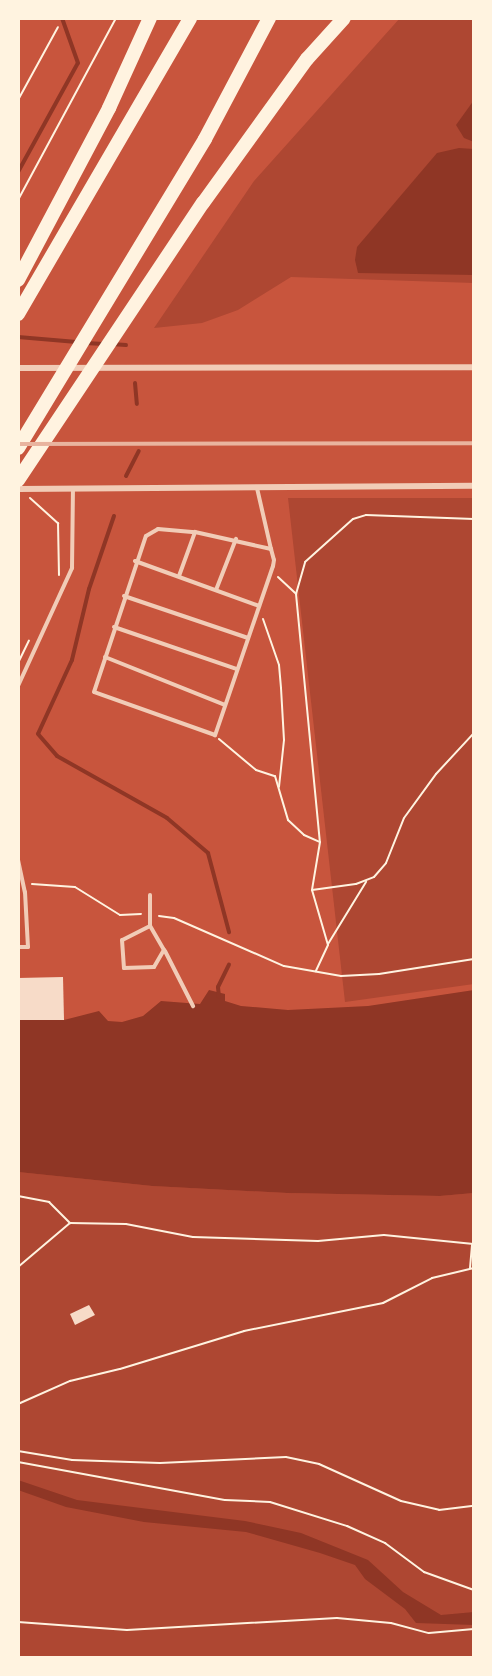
<!DOCTYPE html>
<html>
<head>
<meta charset="utf-8">
<style>
	body { margin:0 }
	#map { position:relative; width:492px; height:1676px; overflow:hidden; background:#c8553d; font-family:Manrope,sans-serif }
	div>[style] { position:absolute }
	[style*='--x'] { left:calc(var(--x)*1px); top:calc(var(--y)*1px); width:calc(var(--w)*1px); rotate:calc(var(--a)*1deg) }
	.green>* { inset:0; background:#ae4732 }
	.water>* { inset:0; background:#8f3625 }
	.stream>* { height:4px; margin:-2px; padding:0 2px; transform-origin:2px; border-radius:2px; background:#8f3625 }
	.building>* { inset:0; background:#f7dbc8 }
	.path>* { height:2px; margin:-1px; padding:0 1px; transform-origin:1px; border-radius:1px; background:#fff3e0 }
	.service>* { height:4px; margin:-2px; padding:0 2px; transform-origin:2px; border-radius:2px; background:#f1ccb7 }
	.minor>* { height:6px; margin:-3px; padding:0 3px; transform-origin:3px; border-radius:3px; background:#f1ccb7 }
	.motorway>* { height:14px; margin:-7px; padding:0 7px; transform-origin:7px; border-radius:7px; background:#fff3e0 }
	.rail>* { height:4px; margin:-2px; padding:0 2px; transform-origin:2px; border-radius:2px; background:#e9b49f }
	span { translate:-50% -50%; white-space:nowrap; text-align:center; line-height:1.15; -webkit-text-stroke:4.5px #fff3e0; paint-order:stroke }
	.frame { position:absolute; inset:0; border:20px solid #fff3e0; pointer-events:none }
</style>
</head>
<body>
<div id="map">
	<div class="green">
		<div style="clip-path:polygon(400px 18px,474px 18px,474px 283px,291px 277px,238px 310px,202px 323px,154px 328px,254px 181px)"></div>
		<div style="clip-path:polygon(288px 498px,474px 498px,474px 984px,345px 1002px)"></div>
		<div style="clip-path:polygon(18px 1172px,152px 1186px,287px 1193px,440px 1196px,474px 1193px,474px 1658px,18px 1658px)"></div>
	</div>
	<div class="water">
		<div style="clip-path:polygon(474px 100px,474px 142px,464px 138px,456px 125px)"></div>
		<div style="clip-path:polygon(459px 148px,474px 149px,474px 275px,358px 273px,355px 260px,357px 247px,437px 153px)"></div>
		<div style="clip-path:polygon(209px 990px,225px 994px,225px 1001px,241px 1006px,288px 1010px,368px 1006px,474px 990px,474px 1193px,440px 1196px,287px 1193px,152px 1186px,18px 1172px,18px 1020px,64px 1020px,99px 1011px,108px 1021px,122px 1022px,143px 1016px,161px 1001px,200px 1004px)"></div>
		<div style="clip-path:polygon(18px 1480px,77px 1500px,245px 1521px,301px 1533px,368px 1560px,403px 1592px,441px 1615px,474px 1612px,474px 1625px,416px 1623px,405px 1609px,365px 1579px,355px 1565px,320px 1553px,246px 1532px,144px 1522px,66px 1507px,18px 1490px)"></div>
	</div>
	<div class="stream">
		<div style="--x:18;--y:172;--w:124;--a:-61.2"></div>
		<div style="--x:78;--y:63;--w:48;--a:-109.6"></div>
		<div style="--x:18;--y:337;--w:59;--a:4.8"></div>
		<div style="--x:85;--y:343;--w:19;--a:3"></div>
		<div style="--x:111;--y:344;--w:15;--a:4"></div>
		<div style="--x:135;--y:383;--w:21;--a:85"></div>
		<div style="--x:126;--y:476;--w:28;--a:-63"></div>
		<div style="--x:114;--y:516;--w:77;--a:108.9"></div>
		<div style="--x:89;--y:589;--w:73;--a:103.5"></div>
		<div style="--x:72;--y:660;--w:81;--a:114.7"></div>
		<div style="--x:38;--y:734;--w:29;--a:49"></div>
		<div style="--x:57;--y:756;--w:126;--a:29.4"></div>
		<div style="--x:167;--y:818;--w:54;--a:40.5"></div>
		<div style="--x:208;--y:853;--w:82;--a:75.1"></div>
		<div style="--x:219;--y:997;--w:10;--a:-96"></div>
		<div style="--x:218;--y:987;--w:25;--a:-64"></div>
	</div>
	<div class="building">
		<div style="clip-path:polygon(63px 977px,64px 1020px,18px 1020px,18px 978px)"></div>
		<div style="clip-path:polygon(89px 1305px,95px 1315px,75px 1325px,70px 1314px)"></div>
	</div>
	<div class="path">
		<div style="--x:18;--y:100;--w:83;--a:-61.3"></div>
		<div style="--x:18;--y:200;--w:207;--a:-61.7"></div>
		<div style="--x:30;--y:498;--w:38;--a:42"></div>
		<div style="--x:58;--y:523;--w:52;--a:88.9"></div>
		<div style="--x:278;--y:577;--w:25;--a:43"></div>
		<div style="--x:296;--y:594;--w:249;--a:84.5"></div>
		<div style="--x:296;--y:594;--w:33;--a:-74"></div>
		<div style="--x:305;--y:562;--w:64;--a:-41.9"></div>
		<div style="--x:353;--y:519;--w:14;--a:-17"></div>
		<div style="--x:366;--y:515;--w:108;--a:2.1"></div>
		<div style="--x:263;--y:619;--w:49;--a:70.8"></div>
		<div style="--x:279;--y:665;--w:23;--a:85"></div>
		<div style="--x:281;--y:688;--w:52;--a:86.7"></div>
		<div style="--x:284;--y:740;--w:47;--a:96.1"></div>
		<div style="--x:18;--y:663;--w:25;--a:-64"></div>
		<div style="--x:219;--y:739;--w:48;--a:40"></div>
		<div style="--x:256;--y:770;--w:20;--a:18"></div>
		<div style="--x:275;--y:776;--w:46;--a:73.5"></div>
		<div style="--x:288;--y:820;--w:22;--a:43"></div>
		<div style="--x:304;--y:835;--w:17;--a:24"></div>
		<div style="--x:320;--y:842;--w:49;--a:99.5"></div>
		<div style="--x:312;--y:890;--w:57;--a:73.8"></div>
		<div style="--x:328;--y:945;--w:29;--a:115"></div>
		<div style="--x:32;--y:884;--w:43;--a:4"></div>
		<div style="--x:75;--y:887;--w:53;--a:31.9"></div>
		<div style="--x:120;--y:915;--w:21;--a:-3"></div>
		<div style="--x:312;--y:890;--w:44;--a:-7.8"></div>
		<div style="--x:356;--y:884;--w:19;--a:-21"></div>
		<div style="--x:374;--y:877;--w:18;--a:-49"></div>
		<div style="--x:386;--y:863;--w:48;--a:-68.2"></div>
		<div style="--x:404;--y:818;--w:54;--a:-54"></div>
		<div style="--x:436;--y:774;--w:56;--a:-47.2"></div>
		<div style="--x:159;--y:916;--w:15;--a:8"></div>
		<div style="--x:174;--y:918;--w:120;--a:23.6"></div>
		<div style="--x:284;--y:966;--w:58;--a:10"></div>
		<div style="--x:341;--y:976;--w:38;--a:-3"></div>
		<div style="--x:379;--y:974;--w:96;--a:-9"></div>
		<div style="--x:328;--y:944;--w:73;--a:-58.5"></div>
		<div style="--x:18;--y:1196;--w:32;--a:11"></div>
		<div style="--x:49;--y:1202;--w:30;--a:45"></div>
		<div style="--x:70;--y:1223;--w:56;--a:1"></div>
		<div style="--x:126;--y:1224;--w:68;--a:11"></div>
		<div style="--x:193;--y:1237;--w:125;--a:1.8"></div>
		<div style="--x:318;--y:1241;--w:66;--a:-5.2"></div>
		<div style="--x:384;--y:1235;--w:90;--a:5.7"></div>
		<div style="--x:18;--y:1267;--w:68;--a:-40.2"></div>
		<div style="--x:470;--y:1268;--w:24;--a:-85"></div>
		<div style="--x:18;--y:1404;--w:57;--a:-23.9"></div>
		<div style="--x:70;--y:1381;--w:51;--a:-13.5"></div>
		<div style="--x:120;--y:1369;--w:130;--a:-17"></div>
		<div style="--x:244;--y:1331;--w:142;--a:-11.4"></div>
		<div style="--x:383;--y:1303;--w:55;--a:-27"></div>
		<div style="--x:432;--y:1278;--w:43;--a:-13.4"></div>
		<div style="--x:18;--y:1451;--w:55;--a:9.5"></div>
		<div style="--x:72;--y:1460;--w:88;--a:2"></div>
		<div style="--x:160;--y:1463;--w:126;--a:-2.7"></div>
		<div style="--x:286;--y:1457;--w:34;--a:12"></div>
		<div style="--x:319;--y:1464;--w:90;--a:24.3"></div>
		<div style="--x:401;--y:1501;--w:39;--a:13"></div>
		<div style="--x:439;--y:1510;--w:35;--a:-7"></div>
		<div style="--x:18;--y:1462;--w:210;--a:10.4"></div>
		<div style="--x:225;--y:1500;--w:45;--a:2.5"></div>
		<div style="--x:270;--y:1502;--w:81;--a:17.3"></div>
		<div style="--x:347;--y:1526;--w:42;--a:24.1"></div>
		<div style="--x:385;--y:1543;--w:49;--a:36.6"></div>
		<div style="--x:424;--y:1572;--w:53;--a:19.8"></div>
		<div style="--x:18;--y:1622;--w:109;--a:4.2"></div>
		<div style="--x:127;--y:1630;--w:210;--a:-3.3"></div>
		<div style="--x:337;--y:1618;--w:54;--a:5.3"></div>
		<div style="--x:391;--y:1623;--w:39;--a:15"></div>
		<div style="--x:429;--y:1633;--w:45;--a:-5.1"></div>
	</div>
	<div class="service">
		<div style="--x:257;--y:488;--w:63;--a:77.1"></div>
		<div style="--x:271;--y:549;--w:11;--a:75"></div>
		<div style="--x:274;--y:560;--w:6;--a:99"></div>
		<div style="--x:273;--y:566;--w:179;--a:108.9"></div>
		<div style="--x:215;--y:735;--w:128;--a:-160.4"></div>
		<div style="--x:94;--y:692;--w:164;--a:-71.6"></div>
		<div style="--x:146;--y:536;--w:14;--a:-30"></div>
		<div style="--x:158;--y:529;--w:37;--a:5"></div>
		<div style="--x:195;--y:532;--w:78;--a:12.6"></div>
		<div style="--x:135;--y:561;--w:132;--a:19.9"></div>
		<div style="--x:179;--y:576;--w:47;--a:-70"></div>
		<div style="--x:216;--y:590;--w:55;--a:-68.6"></div>
		<div style="--x:124;--y:596;--w:131;--a:18.7"></div>
		<div style="--x:114;--y:627;--w:130;--a:18.9"></div>
		<div style="--x:105;--y:657;--w:129;--a:21.8"></div>
		<div style="--x:18;--y:686;--w:130;--a:-65.4"></div>
		<div style="--x:72;--y:568;--w:77;--a:-89.3"></div>
		<div style="--x:18;--y:860;--w:33;--a:78"></div>
		<div style="--x:25;--y:892;--w:55;--a:86.9"></div>
		<div style="--x:28;--y:947;--w:10;--a:180"></div>
		<div style="--x:150;--y:895;--w:31;--a:90"></div>
		<div style="--x:150;--y:926;--w:31;--a:153"></div>
		<div style="--x:122;--y:940;--w:28;--a:86"></div>
		<div style="--x:124;--y:968;--w:30;--a:-2"></div>
		<div style="--x:154;--y:967;--w:20;--a:-60"></div>
		<div style="--x:164;--y:950;--w:28;--a:-120"></div>
		<div style="--x:165;--y:951;--w:62;--a:63"></div>
	</div>
	<div class="minor">
		<div style="--x:18;--y:368;--w:456;--a:-0.1"></div>
		<div style="--x:18;--y:489;--w:456;--a:-0.4"></div>
	</div>
	<div class="motorway">
		<div style="--x:18;--y:280;--w:195;--a:-62.1"></div>
		<div style="--x:109;--y:108;--w:99;--a:-65.5"></div>
		<div style="--x:18;--y:314;--w:342;--a:-59.8"></div>
		<div style="--x:18;--y:448;--w:361;--a:-58.8"></div>
		<div style="--x:205;--y:139;--w:137;--a:-62.1"></div>
		<div style="--x:18;--y:480;--w:333;--a:-56.3"></div>
		<div style="--x:203;--y:203;--w:178;--a:-54.2"></div>
		<div style="--x:307;--y:59;--w:55;--a:-47.9"></div>
	</div>
	<div class="rail">
		<div style="--x:18;--y:444;--w:456;--a:-0.1"></div>
	</div>
	<div class="frame"></div>
</div>
</body>
</html>
